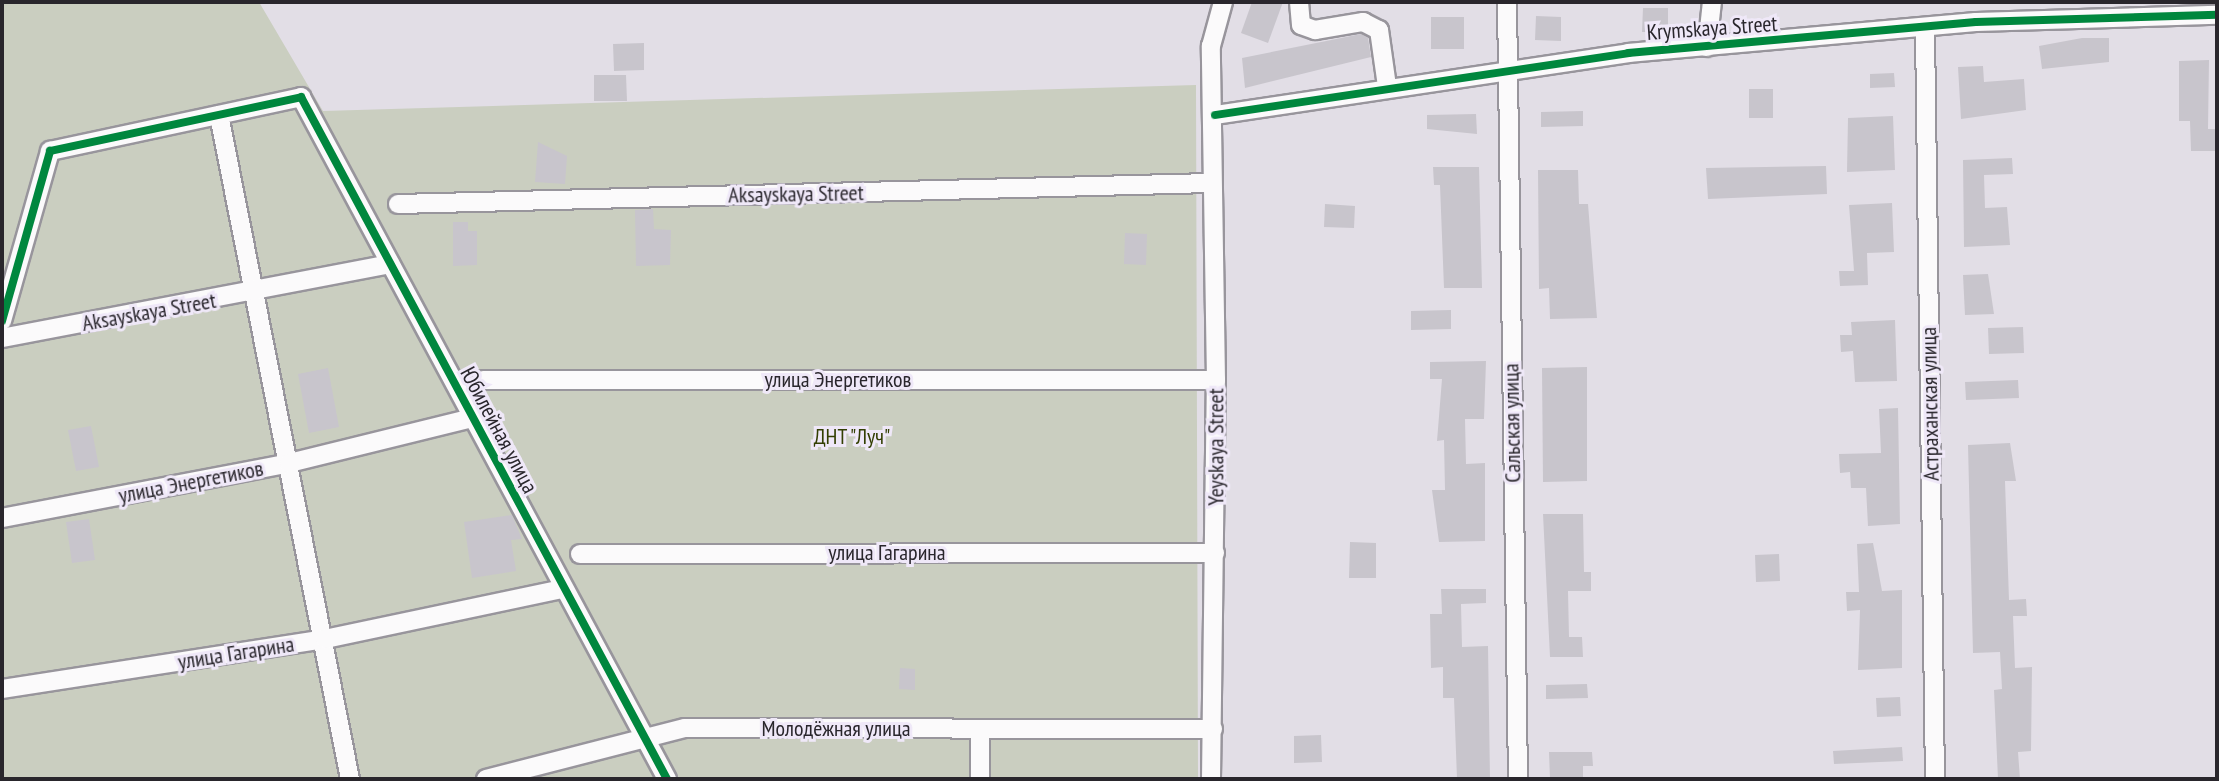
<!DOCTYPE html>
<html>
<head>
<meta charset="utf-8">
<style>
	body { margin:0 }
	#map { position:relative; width:2219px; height:781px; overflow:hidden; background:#e2dee6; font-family:"PT Sans Narrow",sans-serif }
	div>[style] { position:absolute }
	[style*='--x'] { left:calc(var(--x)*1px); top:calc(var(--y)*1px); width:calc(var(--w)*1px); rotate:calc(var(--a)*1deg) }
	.green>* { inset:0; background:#cacec0 }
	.building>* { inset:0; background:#c8c5cc }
	.roads { filter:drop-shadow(2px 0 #98959c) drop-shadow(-2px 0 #98959c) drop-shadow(0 2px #98959c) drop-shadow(0 -2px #98959c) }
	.minor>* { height:18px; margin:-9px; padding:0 9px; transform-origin:9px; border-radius:9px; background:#fbfafb }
	.cycleway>* { height:8px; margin:-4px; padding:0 4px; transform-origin:4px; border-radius:4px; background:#00873e }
	span { translate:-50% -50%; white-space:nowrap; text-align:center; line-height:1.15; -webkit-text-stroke:6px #efe8f8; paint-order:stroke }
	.street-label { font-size:22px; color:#29262c }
	.park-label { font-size:22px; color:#333f03 }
	.frame { position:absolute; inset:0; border:4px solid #29262c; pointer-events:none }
</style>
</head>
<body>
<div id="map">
	<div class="green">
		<div style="clip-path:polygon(2px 2px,259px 2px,323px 111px,1196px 85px,1198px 779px,2px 779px)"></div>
	</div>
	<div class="building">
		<div style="clip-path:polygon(1252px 2px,1283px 2px,1268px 43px,1241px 33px)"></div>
		<div style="clip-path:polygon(1643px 8px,1668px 8px,1668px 32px,1642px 32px)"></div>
		<div style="clip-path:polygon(1536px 16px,1561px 17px,1561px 41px,1535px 40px)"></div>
		<div style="clip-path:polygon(1431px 17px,1464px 17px,1464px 49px,1431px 49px)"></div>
		<div style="clip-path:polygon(1361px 34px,1368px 38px,1371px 57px,1245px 88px,1242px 58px)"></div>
		<div style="clip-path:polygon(2082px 38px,2109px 38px,2109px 62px,2042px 69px,2039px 46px)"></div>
		<div style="clip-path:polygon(644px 43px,644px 70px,614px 71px,613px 44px)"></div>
		<div style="clip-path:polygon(2209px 60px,2208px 129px,2217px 129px,2217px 151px,2191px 151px,2190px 121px,2179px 121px,2179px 61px)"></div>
		<div style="clip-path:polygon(1983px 66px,1984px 82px,2024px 79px,2026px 110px,1961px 119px,1958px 67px)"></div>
		<div style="clip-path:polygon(1894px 73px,1895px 87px,1870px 88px,1870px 74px)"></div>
		<div style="clip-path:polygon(594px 75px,626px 75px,627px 101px,594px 101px)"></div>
		<div style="clip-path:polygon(1749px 89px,1773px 89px,1773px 118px,1749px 118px)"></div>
		<div style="clip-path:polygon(1583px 111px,1583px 126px,1541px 127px,1541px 112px)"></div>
		<div style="clip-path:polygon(1476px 114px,1477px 134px,1427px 129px,1427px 115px)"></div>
		<div style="clip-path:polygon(1893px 116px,1895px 170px,1847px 172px,1848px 118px)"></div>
		<div style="clip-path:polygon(538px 142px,567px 156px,565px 184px,535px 182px)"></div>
		<div style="clip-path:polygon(2012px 158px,2013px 174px,1984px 175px,1985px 208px,2007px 207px,2010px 245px,1964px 247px,1963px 160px)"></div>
		<div style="clip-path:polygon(1826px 166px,1827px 194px,1708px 199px,1706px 168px)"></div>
		<div style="clip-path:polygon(1433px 167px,1479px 167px,1482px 288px,1444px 288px,1440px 185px,1434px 185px)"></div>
		<div style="clip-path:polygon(1538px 170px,1578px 170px,1579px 204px,1588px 204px,1597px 318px,1550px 319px,1549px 288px,1539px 289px)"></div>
		<div style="clip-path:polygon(1892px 203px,1894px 252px,1867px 253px,1868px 285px,1840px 286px,1839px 271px,1854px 271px,1849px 205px)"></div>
		<div style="clip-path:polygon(1325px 204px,1355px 206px,1354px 228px,1324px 227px)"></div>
		<div style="clip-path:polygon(653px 209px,654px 229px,671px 230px,670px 265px,636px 266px,635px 210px)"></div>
		<div style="clip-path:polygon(453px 222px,468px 222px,468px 231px,477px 231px,477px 265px,453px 266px)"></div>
		<div style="clip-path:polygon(1125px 233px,1147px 234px,1146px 265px,1124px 264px)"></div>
		<div style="clip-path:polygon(1988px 274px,1994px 314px,1965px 315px,1963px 275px)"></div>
		<div style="clip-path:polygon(1451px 310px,1451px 329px,1411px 330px,1411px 311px)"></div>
		<div style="clip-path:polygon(1895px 320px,1897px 381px,1855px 382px,1853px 351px,1841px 352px,1840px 335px,1852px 335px,1851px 322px)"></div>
		<div style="clip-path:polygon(2023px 327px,2024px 353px,1989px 354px,1988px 328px)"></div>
		<div style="clip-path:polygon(1486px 361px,1484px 419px,1465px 419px,1466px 464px,1485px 463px,1485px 541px,1439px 542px,1432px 490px,1445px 490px,1444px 440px,1437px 441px,1442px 379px,1430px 379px,1430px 362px)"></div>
		<div style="clip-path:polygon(1587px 367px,1587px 481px,1543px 482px,1542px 368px)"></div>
		<div style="clip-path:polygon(328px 368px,339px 427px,309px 433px,298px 374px)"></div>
		<div style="clip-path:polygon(2018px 380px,2019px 398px,1966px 400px,1965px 382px)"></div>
		<div style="clip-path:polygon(1898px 408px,1900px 524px,1868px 526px,1866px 488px,1851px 488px,1850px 472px,1840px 473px,1839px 454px,1881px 453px,1879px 409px)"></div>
		<div style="clip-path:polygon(91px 426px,99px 467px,76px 471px,68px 430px)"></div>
		<div style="clip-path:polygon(2010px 443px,2016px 481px,2005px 481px,2009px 600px,2026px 599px,2027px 616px,2013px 616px,2015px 668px,2032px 667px,2031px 751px,2018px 752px,2020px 779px,1998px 779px,1994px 690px,2002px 689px,2000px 652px,1973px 653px,1968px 445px)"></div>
		<div style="clip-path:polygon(1543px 514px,1583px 514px,1584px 572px,1591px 572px,1591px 591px,1568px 591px,1569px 637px,1582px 637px,1583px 657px,1550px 657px)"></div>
		<div style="clip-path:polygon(512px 515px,522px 539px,511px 540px,516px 571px,472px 578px,464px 522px)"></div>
		<div style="clip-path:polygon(89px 519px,95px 560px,72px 563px,66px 522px)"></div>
		<div style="clip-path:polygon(1350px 542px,1376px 543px,1376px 578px,1349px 578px)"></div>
		<div style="clip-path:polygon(1873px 543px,1882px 591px,1902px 590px,1902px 668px,1858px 670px,1860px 610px,1847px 611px,1846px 592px,1859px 592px,1857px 544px)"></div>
		<div style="clip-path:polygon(1779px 554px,1780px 581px,1756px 582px,1755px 555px)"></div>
		<div style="clip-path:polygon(1441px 589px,1486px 589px,1486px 603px,1461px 604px,1462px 647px,1488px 646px,1490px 779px,1457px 779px,1454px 698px,1443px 698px,1443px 667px,1431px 668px,1430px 614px,1442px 614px)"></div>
		<div style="clip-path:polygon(900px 668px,915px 669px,915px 690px,899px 689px)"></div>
		<div style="clip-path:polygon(1587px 684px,1588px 698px,1546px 699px,1546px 685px)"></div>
		<div style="clip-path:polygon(1900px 697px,1901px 716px,1877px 717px,1876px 698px)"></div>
		<div style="clip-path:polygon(1321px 735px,1322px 762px,1294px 763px,1294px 736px)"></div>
		<div style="clip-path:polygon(1902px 747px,1903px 761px,1834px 764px,1833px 751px)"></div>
		<div style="clip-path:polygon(1549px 752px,1592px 752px,1593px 766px,1583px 766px,1583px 779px,1550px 779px)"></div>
	</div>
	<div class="roads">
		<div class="minor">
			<div style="--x:1299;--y:2;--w:23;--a:85"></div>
			<div style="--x:1301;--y:25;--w:15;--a:20"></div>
			<div style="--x:1315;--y:30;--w:49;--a:-9.5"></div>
			<div style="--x:1363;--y:22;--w:18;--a:27"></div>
			<div style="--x:1379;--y:30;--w:57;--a:81.9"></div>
			<div style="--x:1507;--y:2;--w:777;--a:89.19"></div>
			<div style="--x:1925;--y:29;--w:750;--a:89.24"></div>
			<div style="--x:1707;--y:47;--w:45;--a:-83.7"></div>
			<div style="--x:219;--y:115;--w:677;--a:78.84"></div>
			<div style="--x:1215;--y:115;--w:418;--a:-8.5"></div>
			<div style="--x:1628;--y:53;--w:349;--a:-5.1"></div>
			<div style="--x:1976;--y:22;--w:241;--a:-1.7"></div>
			<div style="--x:398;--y:204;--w:814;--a:-1.48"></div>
			<div style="--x:2;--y:321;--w:177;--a:-74.2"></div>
			<div style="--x:50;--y:151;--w:257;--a:-12.1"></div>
			<div style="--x:301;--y:97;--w:774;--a:61.78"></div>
			<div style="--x:2;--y:338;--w:395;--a:-10.8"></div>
			<div style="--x:483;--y:380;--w:733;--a:0"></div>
			<div style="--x:2;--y:518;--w:292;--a:-10.8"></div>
			<div style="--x:289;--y:463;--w:188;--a:-13.8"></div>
			<div style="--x:580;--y:554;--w:635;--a:-0.09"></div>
			<div style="--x:2;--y:689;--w:327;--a:-8.8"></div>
			<div style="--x:325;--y:639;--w:243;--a:-11.9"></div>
			<div style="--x:980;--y:730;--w:49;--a:90"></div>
			<div style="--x:486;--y:779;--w:205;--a:-14.4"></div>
			<div style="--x:685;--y:728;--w:528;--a:0.11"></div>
			<div style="--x:1211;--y:779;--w:399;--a:-89.3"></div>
			<div style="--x:1216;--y:380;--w:334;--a:-90.9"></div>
			<div style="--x:1211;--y:46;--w:46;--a:-74.7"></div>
		</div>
	</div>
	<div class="cycleway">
		<div style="--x:1215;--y:115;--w:418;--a:-8.5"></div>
		<div style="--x:1628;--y:53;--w:349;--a:-5.1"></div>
		<div style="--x:1976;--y:22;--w:241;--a:-1.7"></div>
		<div style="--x:2;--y:321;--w:177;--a:-74.2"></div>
		<div style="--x:50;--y:151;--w:257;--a:-12.1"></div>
		<div style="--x:301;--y:97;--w:774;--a:61.78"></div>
	</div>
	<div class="street-label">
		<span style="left:1712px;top:28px;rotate:-4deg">Krymskaya Street</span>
		<span style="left:796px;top:194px;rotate:-1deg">Aksayskaya Street</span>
		<span style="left:149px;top:312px;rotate:-10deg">Aksayskaya Street</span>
		<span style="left:838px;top:380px">улица Энергетиков</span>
		<span style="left:1930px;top:404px;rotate:-91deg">Астраханская улица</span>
		<span style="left:1512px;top:423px;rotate:-91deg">Сальская улица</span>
		<span style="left:499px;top:430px;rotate:62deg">Юбилейная улица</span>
		<span style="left:1216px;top:447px;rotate:-90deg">Yeyskaya Street</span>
		<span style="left:191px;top:482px;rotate:-11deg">улица Энергетиков</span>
		<span style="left:887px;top:553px">улица Гагарина</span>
		<span style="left:236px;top:653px;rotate:-9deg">улица Гагарина</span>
		<span style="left:836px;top:729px">Молодёжная улица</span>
	</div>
	<div class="park-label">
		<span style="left:852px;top:437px">ДНТ "Луч"</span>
	</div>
	<div class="frame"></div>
</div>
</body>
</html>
